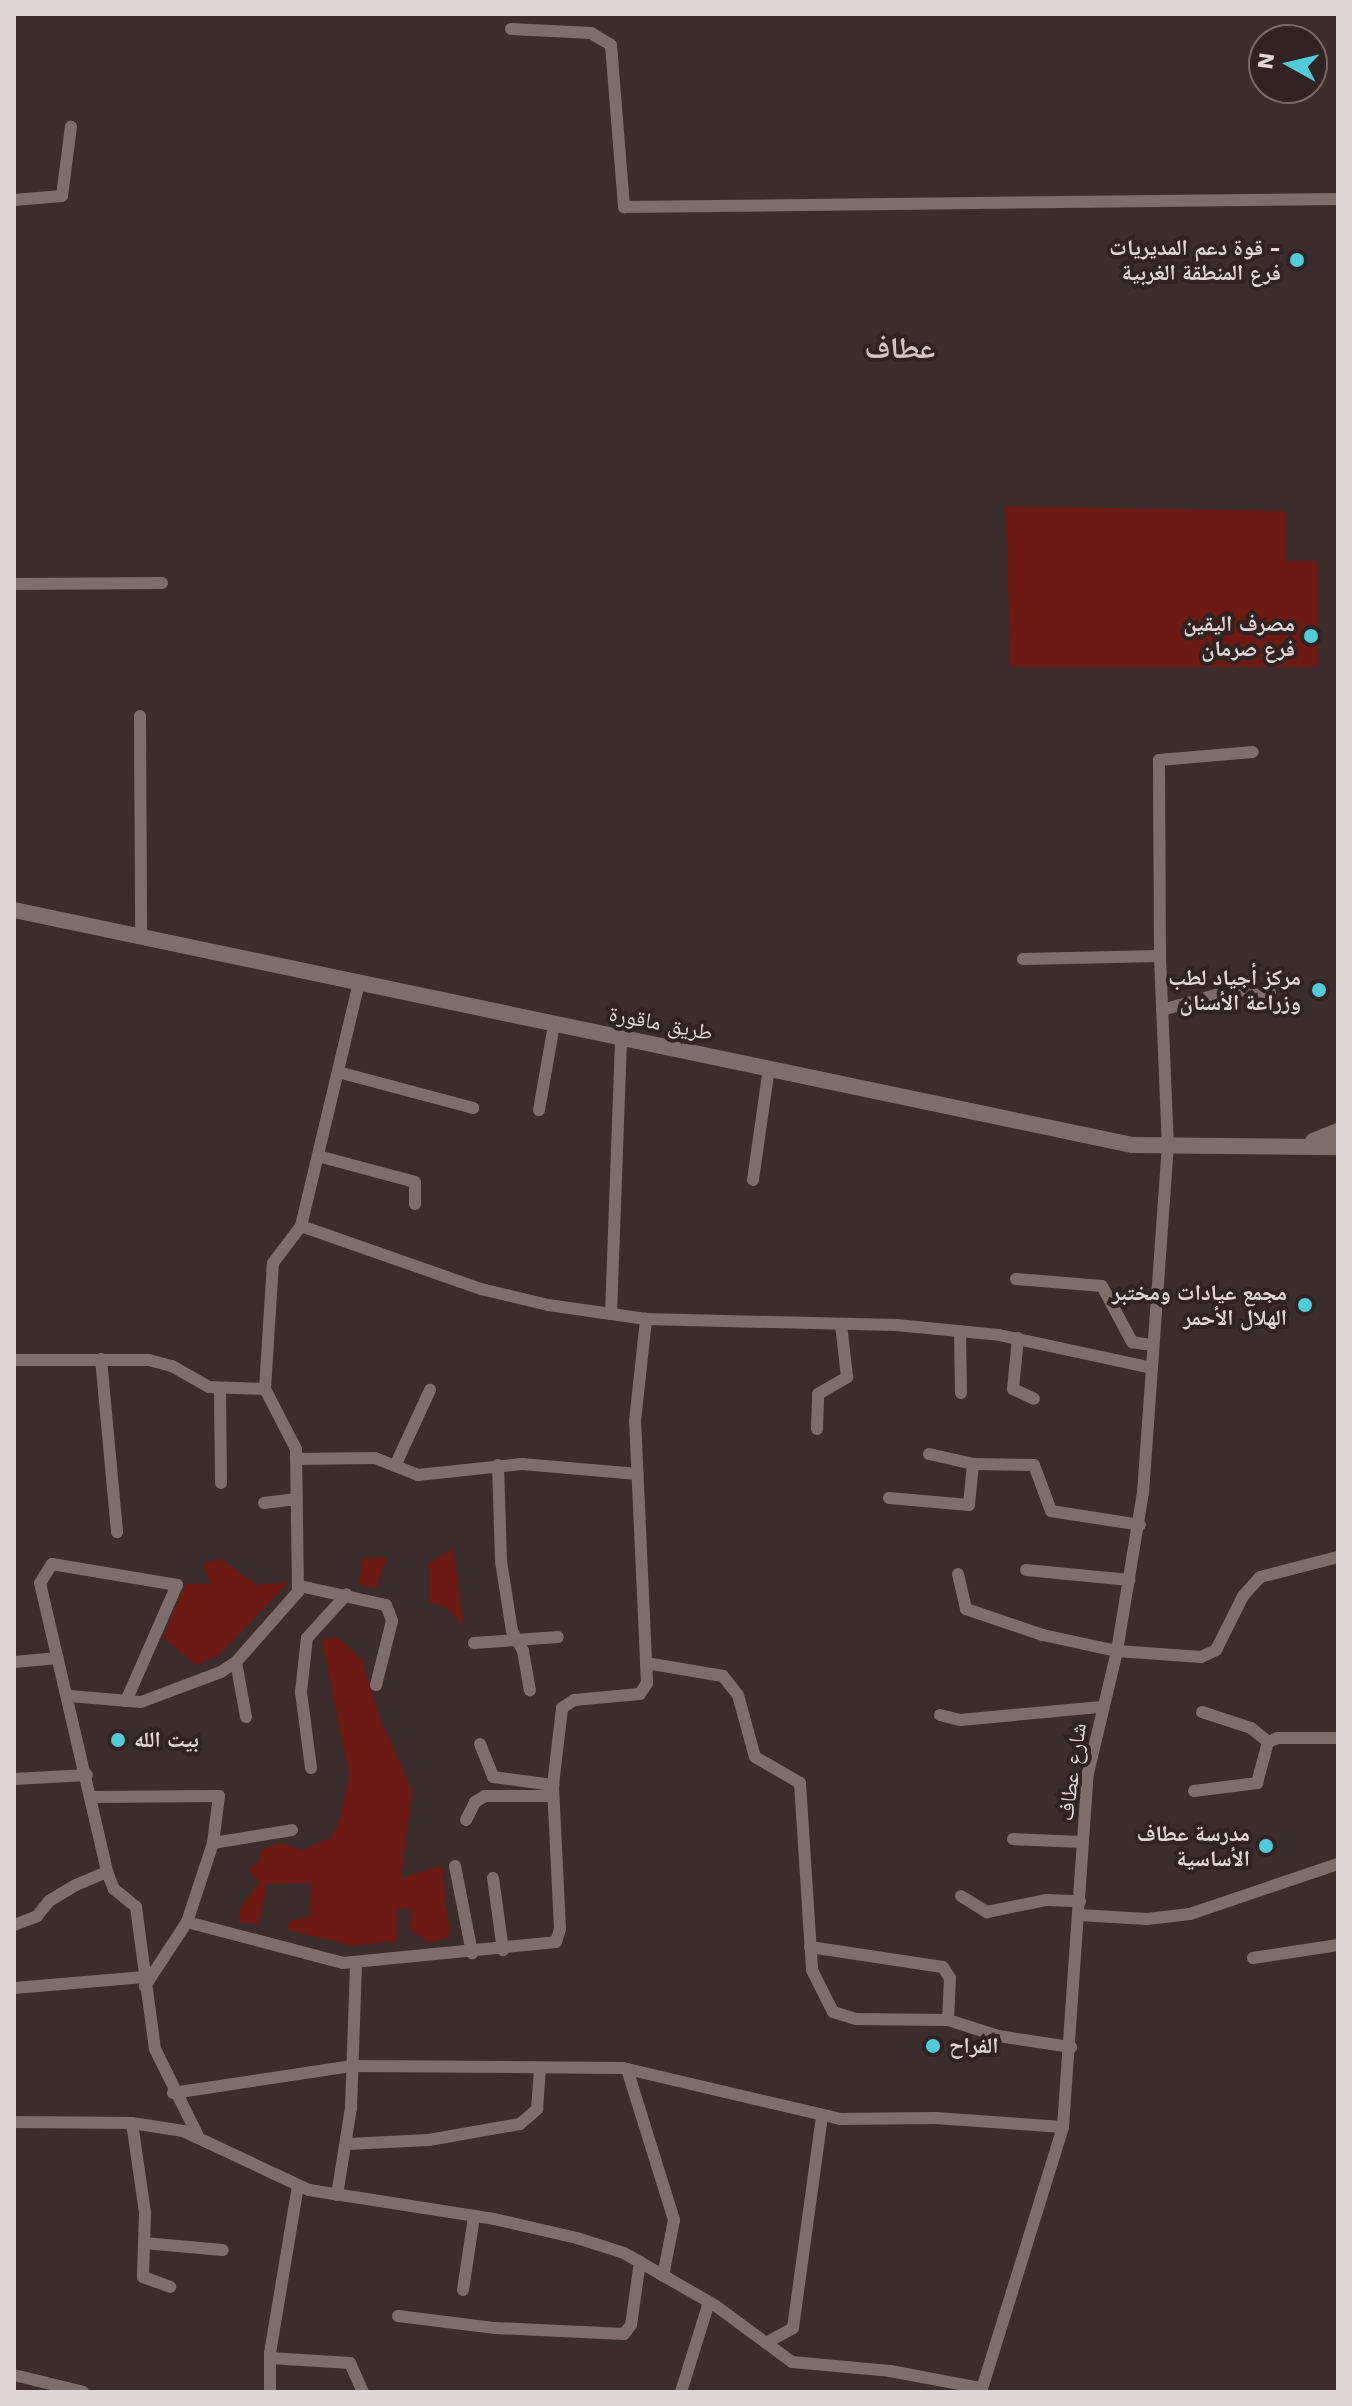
<!DOCTYPE html>
<html>
<head>
<meta charset="utf-8">
<style>
	body { margin:0 }
	#map { position:relative; width:1352px; height:2406px; overflow:hidden; background:#3b2d2b; font-family:"Work Sans","Noto Naskh Arabic",sans-serif }
	div>[style] { position:absolute }
	[style*='--x'] { left:calc(var(--x)*1px); top:calc(var(--y)*1px); width:calc(var(--w)*1px); rotate:calc(var(--a)*1deg) }
	.green>* { inset:0; background:#6c1a13 }
	.minor>* { height:12px; margin:-6px; padding:0 6px; transform-origin:6px; border-radius:6px; background:#7e6e6b }
	.tertiary>* { height:16px; margin:-8px; padding:0 8px; transform-origin:8px; border-radius:8px; background:#7e6e6b }
	.dots>* { width:22px; height:22px; translate:-50% -50%; box-sizing:border-box; border:4px solid #302321; border-radius:50% }
	span { translate:-50% -50%; white-space:nowrap; text-align:center; line-height:1.15; -webkit-text-stroke:8px #302321; paint-order:stroke }
	.poi-label { font-size:22px; color:#e0d6d5; font-weight:700 }
	.right { translate:-100% -50%; text-align:right }
	.left { translate:0 -50%; text-align:left }
	.street-label { font-size:22px; color:#e0d6d5 }
	.district-label { font-size:30px; color:#d5c3c0; font-weight:700 }
	.frame { position:absolute; inset:0; border:16px solid #e0d6d5; pointer-events:none }
	.north { position:absolute; left:1248px; top:24px; width:80px; height:80px; box-sizing:border-box; background:#302321; border:2px solid #766b69; border-radius:50%; rotate:278deg; font-size:22px; font-weight:700; line-height:32px; text-align:center; color:#e0d6d5 }
	.north::after { content:''; display:block; margin:auto; width:28px; height:36px; background:#52cbd9; clip-path:polygon(50% 0,100% 100%,50% 72%,0 100%) }
</style>
</head>
<body>
<div id="map">
	<div class="green">
		<div style="clip-path:polygon(1006px 506px,1285px 511px,1286px 561px,1318px 561px,1317px 667px,1010px 667px)"></div>
		<div style="clip-path:polygon(453px 1548px,459px 1594px,464px 1626px,446px 1608px,430px 1602px,429px 1563px)"></div>
		<div style="clip-path:polygon(387px 1557px,377px 1588px,358px 1584px,363px 1558px)"></div>
		<div style="clip-path:polygon(221px 1559px,257px 1585px,289px 1582px,219px 1655px,196px 1665px,163px 1637px,186px 1584px,210px 1584px,204px 1563px)"></div>
		<div style="clip-path:polygon(337px 1637px,362px 1659px,380px 1718px,412px 1790px,401px 1878px,442px 1865px,450px 1937px,429px 1943px,410px 1930px,411px 1909px,397px 1908px,398px 1941px,354px 1946px,287px 1930px,289px 1921px,310px 1917px,311px 1883px,267px 1884px,259px 1924px,239px 1923px,239px 1910px,259px 1882px,248px 1869px,260px 1861px,261px 1850px,281px 1843px,303px 1850px,331px 1837px,340px 1820px,349px 1774px,322px 1640px)"></div>
	</div>
	<div class="minor">
		<div style="--x:511;--y:29;--w:80;--a:2.9"></div>
		<div style="--x:591;--y:33;--w:23;--a:31"></div>
		<div style="--x:611;--y:45;--w:163;--a:85.4"></div>
		<div style="--x:624;--y:207;--w:714;--a:-0.64"></div>
		<div style="--x:14;--y:200;--w:48;--a:-4.8"></div>
		<div style="--x:62;--y:196;--w:70;--a:-82.6"></div>
		<div style="--x:14;--y:584;--w:148;--a:-0.4"></div>
		<div style="--x:140;--y:716;--w:220;--a:89.7"></div>
		<div style="--x:1023;--y:959;--w:137;--a:-1.3"></div>
		<div style="--x:1162;--y:1010;--w:63;--a:-15.6"></div>
		<div style="--x:1223;--y:993;--w:47;--a:-1.2"></div>
		<div style="--x:338;--y:1072;--w:140;--a:14.9"></div>
		<div style="--x:539;--y:1110;--w:86;--a:-80"></div>
		<div style="--x:318;--y:1156;--w:100;--a:15"></div>
		<div style="--x:415;--y:1182;--w:22;--a:90"></div>
		<div style="--x:753;--y:1180;--w:114;--a:-81.9"></div>
		<div style="--x:301;--y:1226;--w:191;--a:19.3"></div>
		<div style="--x:481;--y:1289;--w:69;--a:13.4"></div>
		<div style="--x:548;--y:1305;--w:99;--a:8.1"></div>
		<div style="--x:646;--y:1319;--w:250;--a:1.4"></div>
		<div style="--x:896;--y:1325;--w:103;--a:5.5"></div>
		<div style="--x:999;--y:1335;--w:156;--a:12.2"></div>
		<div style="--x:1016;--y:1279;--w:86;--a:4.7"></div>
		<div style="--x:1102;--y:1286;--w:64;--a:61.8"></div>
		<div style="--x:1132;--y:1342;--w:20;--a:9"></div>
		<div style="--x:611;--y:1314;--w:277;--a:-87.9"></div>
		<div style="--x:960;--y:1331;--w:62;--a:89.1"></div>
		<div style="--x:1018;--y:1338;--w:51;--a:95.6"></div>
		<div style="--x:1013;--y:1389;--w:23;--a:25"></div>
		<div style="--x:101;--y:1359;--w:174;--a:84.7"></div>
		<div style="--x:14;--y:1360;--w:135;--a:0"></div>
		<div style="--x:149;--y:1360;--w:24;--a:15"></div>
		<div style="--x:172;--y:1366;--w:43;--a:29.6"></div>
		<div style="--x:209;--y:1387;--w:56;--a:2"></div>
		<div style="--x:220;--y:1389;--w:94;--a:89.4"></div>
		<div style="--x:817;--y:1429;--w:35;--a:-88"></div>
		<div style="--x:818;--y:1394;--w:34;--a:-30"></div>
		<div style="--x:847;--y:1377;--w:53;--a:-96.5"></div>
		<div style="--x:929;--y:1454;--w:45;--a:12.8"></div>
		<div style="--x:973;--y:1464;--w:61;--a:0.9"></div>
		<div style="--x:1034;--y:1465;--w:49;--a:69.7"></div>
		<div style="--x:1051;--y:1511;--w:90;--a:8.9"></div>
		<div style="--x:296;--y:1459;--w:79;--a:-0.7"></div>
		<div style="--x:375;--y:1458;--w:46;--a:21.6"></div>
		<div style="--x:418;--y:1475;--w:105;--a:-6"></div>
		<div style="--x:522;--y:1464;--w:116;--a:4.9"></div>
		<div style="--x:498;--y:1465;--w:96;--a:88.2"></div>
		<div style="--x:501;--y:1561;--w:71;--a:81.1"></div>
		<div style="--x:512;--y:1631;--w:23;--a:61"></div>
		<div style="--x:523;--y:1651;--w:40;--a:80"></div>
		<div style="--x:395;--y:1466;--w:84;--a:-65.3"></div>
		<div style="--x:889;--y:1498;--w:80;--a:5"></div>
		<div style="--x:969;--y:1505;--w:41;--a:-84.4"></div>
		<div style="--x:264;--y:1503;--w:31;--a:-7"></div>
		<div style="--x:1026;--y:1570;--w:104;--a:5.5"></div>
		<div style="--x:958;--y:1574;--w:36;--a:77"></div>
		<div style="--x:966;--y:1609;--w:81;--a:18.7"></div>
		<div style="--x:1043;--y:1635;--w:76;--a:12.2"></div>
		<div style="--x:1117;--y:1651;--w:84;--a:4.1"></div>
		<div style="--x:1201;--y:1657;--w:17;--a:-25"></div>
		<div style="--x:1216;--y:1650;--w:60;--a:-63.4"></div>
		<div style="--x:1243;--y:1596;--w:25;--a:-48"></div>
		<div style="--x:1260;--y:1577;--w:81;--a:-14.4"></div>
		<div style="--x:300;--y:1586;--w:88;--a:12.5"></div>
		<div style="--x:386;--y:1605;--w:17;--a:69"></div>
		<div style="--x:392;--y:1621;--w:66;--a:104"></div>
		<div style="--x:474;--y:1643;--w:84;--a:-4.1"></div>
		<div style="--x:14;--y:1662;--w:44;--a:-5.2"></div>
		<div style="--x:236;--y:1662;--w:56;--a:79.7"></div>
		<div style="--x:646;--y:1663;--w:78;--a:9.6"></div>
		<div style="--x:723;--y:1676;--w:24;--a:52"></div>
		<div style="--x:738;--y:1695;--w:64;--a:74.7"></div>
		<div style="--x:755;--y:1757;--w:52;--a:30"></div>
		<div style="--x:800;--y:1783;--w:187;--a:86.3"></div>
		<div style="--x:812;--y:1970;--w:47;--a:63.4"></div>
		<div style="--x:833;--y:2012;--w:24;--a:17"></div>
		<div style="--x:856;--y:2019;--w:92;--a:0.6"></div>
		<div style="--x:948;--y:2020;--w:52;--a:17.7"></div>
		<div style="--x:998;--y:2036;--w:74;--a:8.6"></div>
		<div style="--x:69;--y:1696;--w:72;--a:4.8"></div>
		<div style="--x:141;--y:1702;--w:85;--a:-20.6"></div>
		<div style="--x:221;--y:1672;--w:18;--a:-34"></div>
		<div style="--x:236;--y:1662;--w:94;--a:-48.5"></div>
		<div style="--x:298;--y:1592;--w:143;--a:-90.8"></div>
		<div style="--x:296;--y:1449;--w:68;--a:-117.3"></div>
		<div style="--x:265;--y:1389;--w:126;--a:-86.4"></div>
		<div style="--x:273;--y:1263;--w:46;--a:-52.9"></div>
		<div style="--x:301;--y:1226;--w:251;--a:-76.6"></div>
		<div style="--x:126;--y:1701;--w:127;--a:-66.3"></div>
		<div style="--x:177;--y:1585;--w:127;--a:-170.5"></div>
		<div style="--x:52;--y:1564;--w:22;--a:122"></div>
		<div style="--x:40;--y:1583;--w:297;--a:76.9"></div>
		<div style="--x:107;--y:1872;--w:18;--a:68"></div>
		<div style="--x:114;--y:1889;--w:28;--a:39"></div>
		<div style="--x:136;--y:1907;--w:143;--a:82.4"></div>
		<div style="--x:155;--y:2049;--w:95;--a:63.7"></div>
		<div style="--x:1202;--y:1712;--w:52;--a:18.1"></div>
		<div style="--x:1251;--y:1728;--w:22;--a:39"></div>
		<div style="--x:940;--y:1715;--w:21;--a:14"></div>
		<div style="--x:960;--y:1720;--w:142;--a:-5.3"></div>
		<div style="--x:480;--y:1744;--w:35;--a:68"></div>
		<div style="--x:493;--y:1777;--w:61;--a:7.6"></div>
		<div style="--x:311;--y:1768;--w:77;--a:-97.5"></div>
		<div style="--x:301;--y:1692;--w:54;--a:-83.7"></div>
		<div style="--x:307;--y:1638;--w:59;--a:-47.7"></div>
		<div style="--x:14;--y:1779;--w:73;--a:-3.1"></div>
		<div style="--x:1194;--y:1791;--w:64;--a:-7.2"></div>
		<div style="--x:1257;--y:1783;--w:42;--a:-75"></div>
		<div style="--x:1268;--y:1742;--w:11;--a:-22"></div>
		<div style="--x:1278;--y:1738;--w:60;--a:0"></div>
		<div style="--x:92;--y:1797;--w:127;--a:-0.5"></div>
		<div style="--x:219;--y:1796;--w:47;--a:97.3"></div>
		<div style="--x:213;--y:1843;--w:83;--a:108.2"></div>
		<div style="--x:187;--y:1922;--w:77;--a:123.3"></div>
		<div style="--x:466;--y:1820;--w:20;--a:-63"></div>
		<div style="--x:475;--y:1802;--w:12;--a:-31"></div>
		<div style="--x:485;--y:1796;--w:68;--a:0"></div>
		<div style="--x:1013;--y:1839;--w:70;--a:2.5"></div>
		<div style="--x:213;--y:1843;--w:80;--a:-9.3"></div>
		<div style="--x:455;--y:1866;--w:89;--a:78.9"></div>
		<div style="--x:493;--y:1878;--w:73;--a:82.1"></div>
		<div style="--x:961;--y:1896;--w:31;--a:32"></div>
		<div style="--x:987;--y:1912;--w:60;--a:-11.5"></div>
		<div style="--x:1046;--y:1900;--w:34;--a:2"></div>
		<div style="--x:1079;--y:1915;--w:68;--a:3.4"></div>
		<div style="--x:1147;--y:1919;--w:43;--a:-6.6"></div>
		<div style="--x:1190;--y:1914;--w:156;--a:-18.7"></div>
		<div style="--x:187;--y:1922;--w:161;--a:14.7"></div>
		<div style="--x:343;--y:1963;--w:214;--a:-5.6"></div>
		<div style="--x:556;--y:1942;--w:14;--a:-73"></div>
		<div style="--x:560;--y:1929;--w:144;--a:-92.8"></div>
		<div style="--x:553;--y:1785;--w:78;--a:-83.3"></div>
		<div style="--x:562;--y:1708;--w:14;--a:-34"></div>
		<div style="--x:574;--y:1700;--w:66;--a:-5.2"></div>
		<div style="--x:640;--y:1694;--w:13;--a:-58"></div>
		<div style="--x:647;--y:1683;--w:262;--a:-92.6"></div>
		<div style="--x:635;--y:1421;--w:103;--a:-83.8"></div>
		<div style="--x:14;--y:1925;--w:25;--a:-21"></div>
		<div style="--x:37;--y:1916;--w:19;--a:-51"></div>
		<div style="--x:49;--y:1901;--w:31;--a:-31"></div>
		<div style="--x:76;--y:1885;--w:34;--a:-23"></div>
		<div style="--x:810;--y:1947;--w:134;--a:8.6"></div>
		<div style="--x:943;--y:1967;--w:13;--a:58"></div>
		<div style="--x:950;--y:1978;--w:42;--a:92.7"></div>
		<div style="--x:1253;--y:1958;--w:86;--a:-8.7"></div>
		<div style="--x:14;--y:1988;--w:131;--a:-4.8"></div>
		<div style="--x:627;--y:2069;--w:158;--a:72.7"></div>
		<div style="--x:674;--y:2220;--w:57;--a:101.1"></div>
		<div style="--x:173;--y:2093;--w:180;--a:-8.6"></div>
		<div style="--x:351;--y:2066;--w:272;--a:0.4"></div>
		<div style="--x:623;--y:2068;--w:223;--a:13.2"></div>
		<div style="--x:840;--y:2119;--w:95;--a:-0.6"></div>
		<div style="--x:935;--y:2118;--w:128;--a:4"></div>
		<div style="--x:14;--y:2122;--w:118;--a:0.5"></div>
		<div style="--x:132;--y:2123;--w:52;--a:8.9"></div>
		<div style="--x:183;--y:2131;--w:139;--a:25.1"></div>
		<div style="--x:309;--y:2190;--w:187;--a:8.9"></div>
		<div style="--x:494;--y:2219;--w:85;--a:12.9"></div>
		<div style="--x:577;--y:2238;--w:49;--a:17.7"></div>
		<div style="--x:624;--y:2253;--w:106;--a:29.9"></div>
		<div style="--x:716;--y:2306;--w:94;--a:36.4"></div>
		<div style="--x:792;--y:2362;--w:98;--a:5.2"></div>
		<div style="--x:890;--y:2371;--w:93;--a:10.6"></div>
		<div style="--x:132;--y:2123;--w:90;--a:81.7"></div>
		<div style="--x:145;--y:2212;--w:65;--a:91.8"></div>
		<div style="--x:143;--y:2277;--w:29;--a:20"></div>
		<div style="--x:347;--y:2144;--w:82;--a:-2.8"></div>
		<div style="--x:429;--y:2140;--w:92;--a:-10"></div>
		<div style="--x:520;--y:2124;--w:23;--a:-41"></div>
		<div style="--x:537;--y:2109;--w:40;--a:-85.7"></div>
		<div style="--x:337;--y:2195;--w:88;--a:-80.9"></div>
		<div style="--x:351;--y:2108;--w:145;--a:-88"></div>
		<div style="--x:144;--y:2243;--w:79;--a:5.1"></div>
		<div style="--x:463;--y:2290;--w:75;--a:-81.5"></div>
		<div style="--x:398;--y:2316;--w:98;--a:7.1"></div>
		<div style="--x:495;--y:2328;--w:129;--a:2.7"></div>
		<div style="--x:624;--y:2334;--w:11;--a:-52"></div>
		<div style="--x:631;--y:2325;--w:64;--a:-81.9"></div>
		<div style="--x:766;--y:2343;--w:31;--a:-29"></div>
		<div style="--x:793;--y:2328;--w:214;--a:-82.2"></div>
		<div style="--x:270;--y:2358;--w:80;--a:3.6"></div>
		<div style="--x:350;--y:2363;--w:32;--a:66"></div>
		<div style="--x:14;--y:2375;--w:71;--a:13.8"></div>
		<div style="--x:270;--y:2392;--w:39;--a:-90"></div>
		<div style="--x:270;--y:2353;--w:169;--a:-80.5"></div>
		<div style="--x:681;--y:2392;--w:94;--a:-72.7"></div>
		<div style="--x:981;--y:2392;--w:277;--a:-72.8"></div>
		<div style="--x:1063;--y:2127;--w:355;--a:-86"></div>
		<div style="--x:1088;--y:1773;--w:125;--a:-76.6"></div>
		<div style="--x:1117;--y:1651;--w:160;--a:-80.7"></div>
		<div style="--x:1143;--y:1493;--w:346;--a:-85.9"></div>
		<div style="--x:1168;--y:1148;--w:192;--a:-92.4"></div>
		<div style="--x:1160;--y:956;--w:196;--a:-90.3"></div>
		<div style="--x:1159;--y:760;--w:94;--a:-4.9"></div>
	</div>
	<div class="tertiary">
		<div style="--x:14;--y:910;--w:1142;--a:11.87"></div>
		<div style="--x:1132;--y:1145;--w:206;--a:0.6"></div>
		<div style="--x:1313;--y:1141;--w:27;--a:-22"></div>
	</div>
	<div class="dots">
		<div style="left:1297px;top:260px;background:#52cbd9"></div>
		<div style="left:1311px;top:636px;background:#52cbd9"></div>
		<div style="left:1319px;top:990px;background:#52cbd9"></div>
		<div style="left:1305px;top:1305px;background:#52cbd9"></div>
		<div style="left:118px;top:1740px;background:#52cbd9"></div>
		<div style="left:1266px;top:1846px;background:#52cbd9"></div>
		<div style="left:933px;top:2046px;background:#52cbd9"></div>
	</div>
	<div class="poi-label">
		<span class="right" style="left:1281px;top:260px">قوة دعم المديريات -<br>فرع المنطقة الغربية</span>
		<span class="right" style="left:1295px;top:636px">مصرف اليقين<br>فرع صرمان</span>
		<span class="right" style="left:1301px;top:990px">مركز أجياد لطب<br>وزراعة الأسنان</span>
		<span class="right" style="left:1287px;top:1305px">مجمع عيادات ومختبر<br>الهلال الأحمر</span>
		<span class="left" style="left:134px;top:1740px">بيت الله</span>
		<span class="right" style="left:1250px;top:1846px">مدرسة عطاف<br>الأساسية</span>
		<span class="left" style="left:949px;top:2046px">الفراح</span>
	</div>
	<div class="street-label">
		<span style="left:661px;top:1023px;rotate:11deg">طريق ماقورة</span>
		<span style="left:1072px;top:1772px;rotate:-82deg">شارع عطاف</span>
	</div>
	<div class="district-label">
		<span style="left:900px;top:348px">عطاف</span>
	</div>
	<div class="frame"></div>
	<div class="north">N</div>
</div>
</body>
</html>
